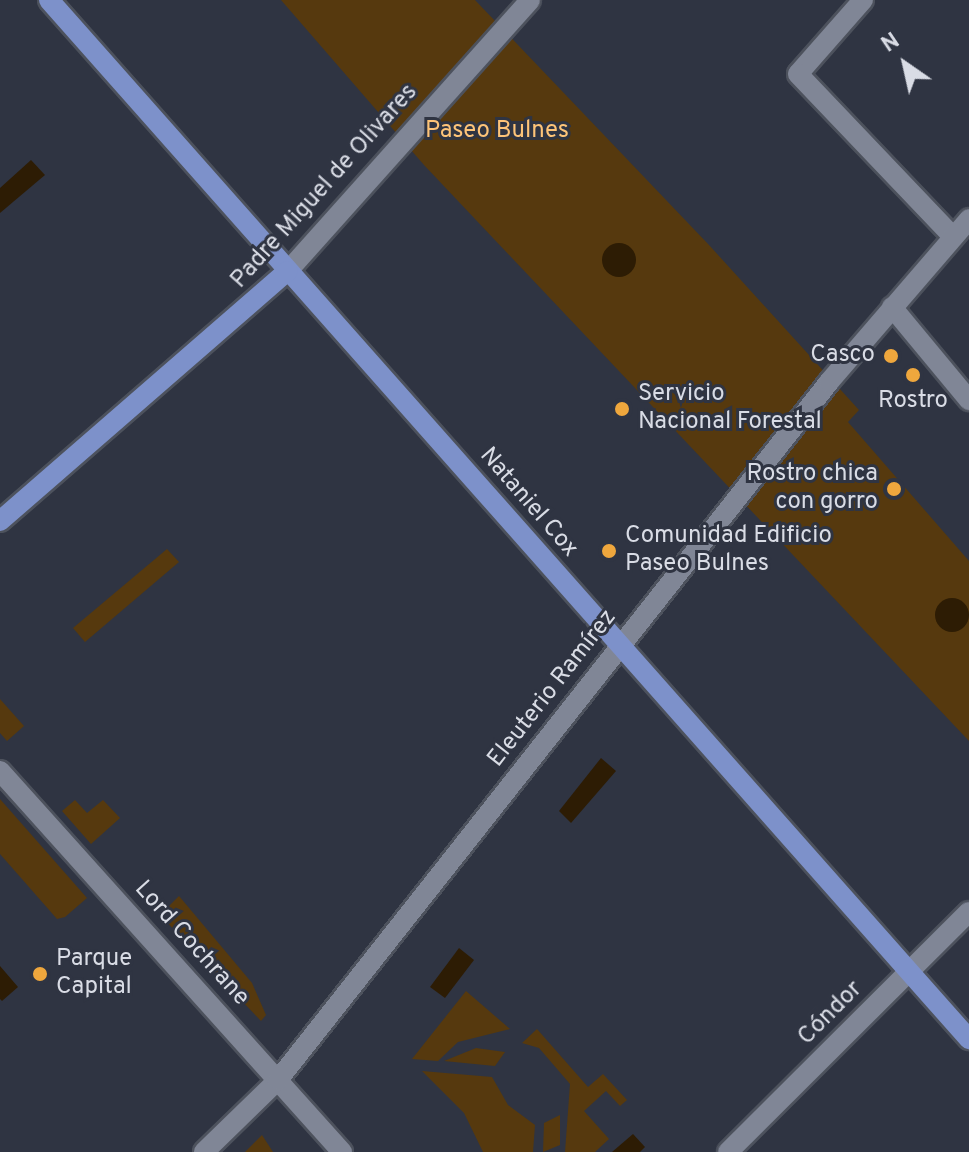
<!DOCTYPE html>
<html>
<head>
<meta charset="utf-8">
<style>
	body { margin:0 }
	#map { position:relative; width:969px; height:1152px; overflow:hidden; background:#2f3442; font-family:Overpass,sans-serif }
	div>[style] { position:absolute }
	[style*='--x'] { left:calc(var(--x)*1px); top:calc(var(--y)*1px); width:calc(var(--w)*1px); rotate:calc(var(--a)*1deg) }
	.green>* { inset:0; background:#56390e }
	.water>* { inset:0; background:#2d1c04 }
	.round { border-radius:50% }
	.roads { filter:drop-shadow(2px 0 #4d525d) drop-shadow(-2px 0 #4d525d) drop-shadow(0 2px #4d525d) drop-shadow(0 -2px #4d525d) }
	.minor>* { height:20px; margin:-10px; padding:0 10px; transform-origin:10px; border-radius:10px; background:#808696 }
	.major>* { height:20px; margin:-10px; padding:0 10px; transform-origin:10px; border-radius:10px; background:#7d91ca }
	.dots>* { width:22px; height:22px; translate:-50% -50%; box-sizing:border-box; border:4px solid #2f3442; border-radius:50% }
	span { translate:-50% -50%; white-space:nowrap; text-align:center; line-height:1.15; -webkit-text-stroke:6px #2f3442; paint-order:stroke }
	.park-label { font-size:24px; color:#fec478 }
	.street-label { font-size:24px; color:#d9dce5 }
	.poi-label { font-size:24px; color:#d9dce5 }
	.right { translate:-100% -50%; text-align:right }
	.left { translate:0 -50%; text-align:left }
	.north { position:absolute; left:865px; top:24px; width:80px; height:80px; -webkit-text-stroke:6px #2f3442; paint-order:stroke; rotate:326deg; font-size:22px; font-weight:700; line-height:32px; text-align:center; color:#d9dce5 }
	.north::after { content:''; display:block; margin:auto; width:28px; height:36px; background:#d9dce5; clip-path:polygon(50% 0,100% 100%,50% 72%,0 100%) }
</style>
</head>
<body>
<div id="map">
	<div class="green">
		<div style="clip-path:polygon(281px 0,475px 0,709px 245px,859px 410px,848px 422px,969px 561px,969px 741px,424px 165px)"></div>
		<div style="clip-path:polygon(167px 549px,179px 562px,85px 642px,73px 628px)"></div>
		<div style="clip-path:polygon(0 699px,24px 726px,7px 741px,0 733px)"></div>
		<div style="clip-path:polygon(0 799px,87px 898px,65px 917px,57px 919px,0 854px)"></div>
		<div style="clip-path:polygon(75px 800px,87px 813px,103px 800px,120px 818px,91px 844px,62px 811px)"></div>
		<div style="clip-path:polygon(179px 896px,252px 983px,266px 1015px,261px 1021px,160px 915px)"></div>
		<div style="clip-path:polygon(466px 991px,510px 1029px,458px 1042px,438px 1061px,412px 1059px)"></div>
		<div style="clip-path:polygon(537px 1029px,588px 1087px,603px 1074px,627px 1100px,620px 1106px,606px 1091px,584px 1111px,609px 1139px,595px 1152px,565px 1152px,570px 1084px,539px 1048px,522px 1043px)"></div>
		<div style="clip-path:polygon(476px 1048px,505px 1052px,495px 1066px,444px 1061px)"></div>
		<div style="clip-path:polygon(422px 1071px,492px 1077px,508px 1105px,535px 1125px,533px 1152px,483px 1152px,464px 1113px)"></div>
		<div style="clip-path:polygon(560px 1115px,560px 1145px,543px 1152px,544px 1123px)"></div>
		<div style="clip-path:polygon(262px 1135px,273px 1152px,245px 1152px)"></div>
	</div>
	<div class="water">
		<div style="clip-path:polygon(31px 160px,45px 175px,0 213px,0 188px)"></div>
		<div class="round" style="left:602px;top:243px;width:34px;height:34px"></div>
		<div class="round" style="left:935px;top:598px;width:34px;height:34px"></div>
		<div style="clip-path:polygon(601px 758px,616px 771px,571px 823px,559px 811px)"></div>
		<div style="clip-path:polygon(459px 948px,474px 960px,445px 998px,430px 987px)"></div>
		<div style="clip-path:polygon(0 966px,18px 987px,2px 1001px,0 999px)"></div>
		<div style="clip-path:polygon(633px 1134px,645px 1147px,640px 1152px,612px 1152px)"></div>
	</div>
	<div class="roads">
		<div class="minor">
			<div style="--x:863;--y:0;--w:98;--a:131.3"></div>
			<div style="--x:798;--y:74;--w:225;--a:46.4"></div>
			<div style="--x:288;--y:271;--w:363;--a:-48.2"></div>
			<div style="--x:892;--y:307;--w:121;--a:50.4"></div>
			<div style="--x:0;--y:771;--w:512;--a:48.09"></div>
			<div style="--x:204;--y:1152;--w:103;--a:-44.2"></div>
			<div style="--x:278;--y:1080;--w:889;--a:-51.71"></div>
			<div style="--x:829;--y:382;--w:215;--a:-49.3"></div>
			<div style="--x:728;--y:1152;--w:340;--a:-44.9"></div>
		</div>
		<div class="major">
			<div style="--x:49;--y:0;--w:1388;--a:48.48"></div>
			<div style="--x:0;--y:521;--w:381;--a:-41"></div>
		</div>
	</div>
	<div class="dots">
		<div style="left:891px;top:356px;background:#efa73d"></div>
		<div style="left:913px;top:375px;background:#efa73d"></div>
		<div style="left:622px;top:409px;background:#efa73d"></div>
		<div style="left:894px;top:489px;background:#efa73d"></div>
		<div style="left:609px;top:551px;background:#efa73d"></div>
		<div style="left:40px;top:974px;background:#efa73d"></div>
	</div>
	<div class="park-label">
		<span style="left:497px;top:132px">Paseo Bulnes</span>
	</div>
	<div class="street-label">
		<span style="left:325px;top:187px;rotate:-48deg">Padre Miguel de Olivares</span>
		<span style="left:528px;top:503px;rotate:49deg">Nataniel Cox</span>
		<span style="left:553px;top:689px;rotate:-52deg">Eleuterio Ramírez</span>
		<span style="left:191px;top:944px;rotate:48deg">Lord Cochrane</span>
		<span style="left:831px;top:1014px;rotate:-45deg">Cóndor</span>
	</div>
	<div class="poi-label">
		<span class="right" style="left:875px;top:356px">Casco</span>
		<span class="left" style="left:638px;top:409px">Servicio<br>Nacional Forestal</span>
		<span style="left:913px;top:402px">Rostro</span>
		<span class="right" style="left:878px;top:489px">Rostro chica<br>con gorro</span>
		<span class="left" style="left:625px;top:551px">Comunidad Edificio<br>Paseo Bulnes</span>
		<span class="left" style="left:56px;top:974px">Parque<br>Capital</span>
	</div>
	<div class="north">N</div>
</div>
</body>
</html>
